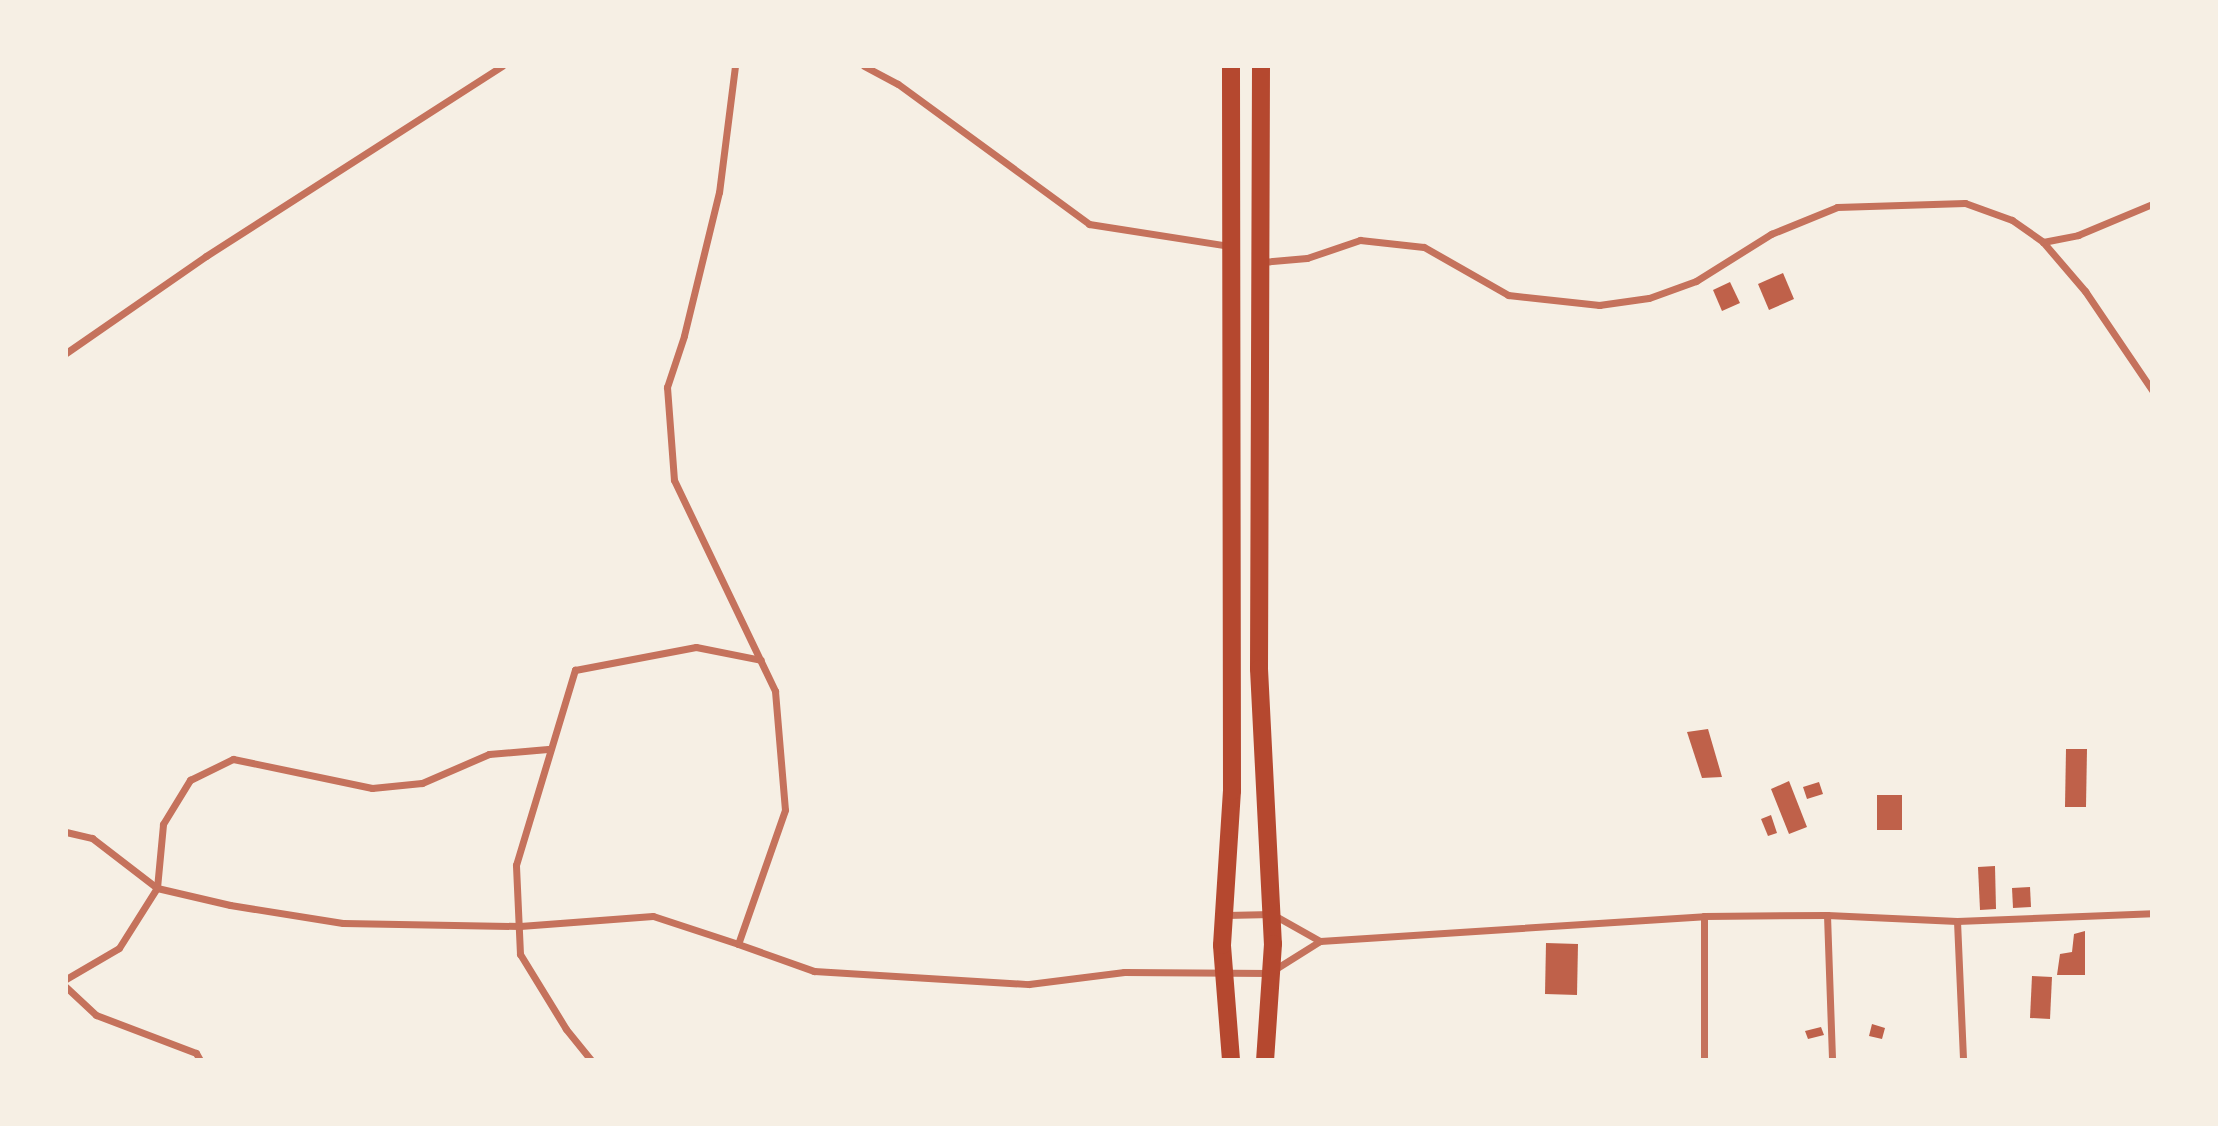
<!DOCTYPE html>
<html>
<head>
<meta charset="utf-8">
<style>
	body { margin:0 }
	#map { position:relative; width:2218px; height:1126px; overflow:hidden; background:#f6efe4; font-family:"Nunito Sans",sans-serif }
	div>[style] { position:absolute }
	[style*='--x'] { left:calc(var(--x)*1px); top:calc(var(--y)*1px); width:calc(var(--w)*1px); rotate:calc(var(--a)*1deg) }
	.building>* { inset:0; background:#bf614a }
	.minor>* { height:7px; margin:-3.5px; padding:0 3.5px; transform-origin:3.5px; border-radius:3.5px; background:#c5725c }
	.trunk>* { height:18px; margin:-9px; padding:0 9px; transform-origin:9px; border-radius:9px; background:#b5482f }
	span { translate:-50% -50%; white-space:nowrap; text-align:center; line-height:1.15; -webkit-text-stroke:5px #f6efe4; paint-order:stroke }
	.frame { position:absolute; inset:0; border:68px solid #f6efe4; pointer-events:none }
</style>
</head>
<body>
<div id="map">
	<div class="building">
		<div style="clip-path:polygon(1783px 273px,1794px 299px,1769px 310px,1758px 284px)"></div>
		<div style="clip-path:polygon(1730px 282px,1740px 303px,1722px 311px,1713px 290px)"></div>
		<div style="clip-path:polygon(1708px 729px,1722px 777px,1702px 778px,1687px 732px)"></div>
		<div style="clip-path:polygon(2066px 749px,2087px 749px,2086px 807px,2065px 807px)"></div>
		<div style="clip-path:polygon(1789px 781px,1807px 827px,1789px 834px,1771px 789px)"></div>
		<div style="clip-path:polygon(1819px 782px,1823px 794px,1807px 799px,1803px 787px)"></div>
		<div style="clip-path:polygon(1877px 795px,1902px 795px,1902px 830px,1877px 830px)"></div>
		<div style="clip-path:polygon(1771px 815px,1777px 833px,1768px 836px,1761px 819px)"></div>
		<div style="clip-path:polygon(1995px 866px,1996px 909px,1980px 910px,1978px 867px)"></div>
		<div style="clip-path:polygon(2030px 887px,2031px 907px,2013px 908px,2012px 888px)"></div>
		<div style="clip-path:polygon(2085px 931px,2085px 975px,2057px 975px,2060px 954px,2072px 952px,2074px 934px)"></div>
		<div style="clip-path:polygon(1546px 943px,1578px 944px,1577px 995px,1545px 994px)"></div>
		<div style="clip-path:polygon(2032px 976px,2052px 977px,2050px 1019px,2030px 1018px)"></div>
		<div style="clip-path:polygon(1872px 1024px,1885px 1028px,1882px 1039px,1869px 1036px)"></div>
		<div style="clip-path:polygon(1821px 1027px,1824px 1035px,1808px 1039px,1805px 1031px)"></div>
	</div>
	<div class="minor">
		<div style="--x:735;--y:66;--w:127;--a:97.2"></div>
		<div style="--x:719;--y:192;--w:148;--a:103.7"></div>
		<div style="--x:684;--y:336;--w:54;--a:108.4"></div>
		<div style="--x:667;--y:387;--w:93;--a:85.7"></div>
		<div style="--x:674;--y:480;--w:234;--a:64.4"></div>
		<div style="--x:775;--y:691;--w:119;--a:85.2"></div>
		<div style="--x:785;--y:810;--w:142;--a:109.3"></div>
		<div style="--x:738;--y:944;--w:81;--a:19.6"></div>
		<div style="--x:814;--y:971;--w:215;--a:3.5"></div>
		<div style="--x:1029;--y:984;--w:96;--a:-7.2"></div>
		<div style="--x:1124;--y:972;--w:145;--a:0.4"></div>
		<div style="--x:1269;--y:973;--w:60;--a:-32.1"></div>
		<div style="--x:1320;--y:941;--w:385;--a:-3.7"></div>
		<div style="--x:1704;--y:916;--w:123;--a:-0.5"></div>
		<div style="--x:1827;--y:915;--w:130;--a:2.6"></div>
		<div style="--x:1957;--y:921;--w:195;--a:-2.3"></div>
		<div style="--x:864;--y:66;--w:38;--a:28"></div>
		<div style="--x:898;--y:84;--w:237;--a:36.2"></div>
		<div style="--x:1089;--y:224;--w:143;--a:8.9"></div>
		<div style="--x:2043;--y:242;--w:36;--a:-11"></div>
		<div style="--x:2078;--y:235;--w:80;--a:-22.7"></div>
		<div style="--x:1262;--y:262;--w:45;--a:-5.1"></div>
		<div style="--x:1307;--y:258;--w:56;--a:-18.8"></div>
		<div style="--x:1360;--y:240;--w:64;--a:6.2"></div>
		<div style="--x:1424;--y:247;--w:97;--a:29.7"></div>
		<div style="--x:1508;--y:295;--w:92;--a:6.3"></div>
		<div style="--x:1599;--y:305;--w:50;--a:-8"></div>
		<div style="--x:1649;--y:298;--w:50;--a:-19.9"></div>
		<div style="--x:1696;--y:281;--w:89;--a:-32.1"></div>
		<div style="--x:1771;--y:234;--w:71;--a:-22.2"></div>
		<div style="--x:1837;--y:207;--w:128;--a:-1.8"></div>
		<div style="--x:1965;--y:203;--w:50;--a:19.9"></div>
		<div style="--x:2012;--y:220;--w:38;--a:35"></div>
		<div style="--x:2043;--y:242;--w:65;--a:49.4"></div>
		<div style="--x:2085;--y:291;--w:120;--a:55.9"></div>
		<div style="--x:66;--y:353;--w:170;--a:-34.7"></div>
		<div style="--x:206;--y:256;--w:352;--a:-32.7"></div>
		<div style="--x:66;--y:832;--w:27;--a:13"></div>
		<div style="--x:92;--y:838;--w:82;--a:37.6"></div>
		<div style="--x:157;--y:888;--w:75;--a:13.1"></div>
		<div style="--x:230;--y:905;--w:114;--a:9.1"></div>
		<div style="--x:343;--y:923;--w:177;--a:1"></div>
		<div style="--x:520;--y:926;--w:133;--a:-4.3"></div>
		<div style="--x:653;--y:916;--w:89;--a:18.2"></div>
		<div style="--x:1226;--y:915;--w:46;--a:-1.2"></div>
		<div style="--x:1272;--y:914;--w:55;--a:29.4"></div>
		<div style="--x:1827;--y:915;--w:145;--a:88"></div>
		<div style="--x:1704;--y:916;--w:144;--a:90"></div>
		<div style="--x:1957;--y:921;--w:139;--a:87.5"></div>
		<div style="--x:66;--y:979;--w:61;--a:-30.3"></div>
		<div style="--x:119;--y:948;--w:71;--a:-57.7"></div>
		<div style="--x:157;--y:888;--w:64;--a:-84.6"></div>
		<div style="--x:163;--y:824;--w:52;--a:-58.5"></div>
		<div style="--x:190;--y:780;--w:48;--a:-26"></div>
		<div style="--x:233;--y:759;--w:142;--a:11.8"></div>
		<div style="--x:372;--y:788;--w:50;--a:-5.7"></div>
		<div style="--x:422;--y:783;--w:73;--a:-23.4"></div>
		<div style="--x:489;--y:754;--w:59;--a:-4.8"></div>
		<div style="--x:66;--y:987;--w:41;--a:43"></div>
		<div style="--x:96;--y:1015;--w:107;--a:20.8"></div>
		<div style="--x:196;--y:1053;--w:8;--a:60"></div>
		<div style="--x:591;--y:1060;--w:40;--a:-129"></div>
		<div style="--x:566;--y:1029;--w:88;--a:-121.5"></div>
		<div style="--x:520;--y:954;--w:89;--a:-92.6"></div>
		<div style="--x:516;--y:865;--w:204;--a:-73.2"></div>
		<div style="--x:575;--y:670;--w:123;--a:-10.8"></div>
		<div style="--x:696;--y:647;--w:66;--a:11.3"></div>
	</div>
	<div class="trunk">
		<div style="--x:1261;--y:66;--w:603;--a:90.19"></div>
		<div style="--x:1259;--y:669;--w:275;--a:87.1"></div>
		<div style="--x:1273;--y:944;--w:116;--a:93.9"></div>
		<div style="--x:1231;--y:1060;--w:115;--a:-94.5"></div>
		<div style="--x:1222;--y:945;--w:154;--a:-86.3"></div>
		<div style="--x:1232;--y:791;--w:725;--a:-90.08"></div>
	</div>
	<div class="frame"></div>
</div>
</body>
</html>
